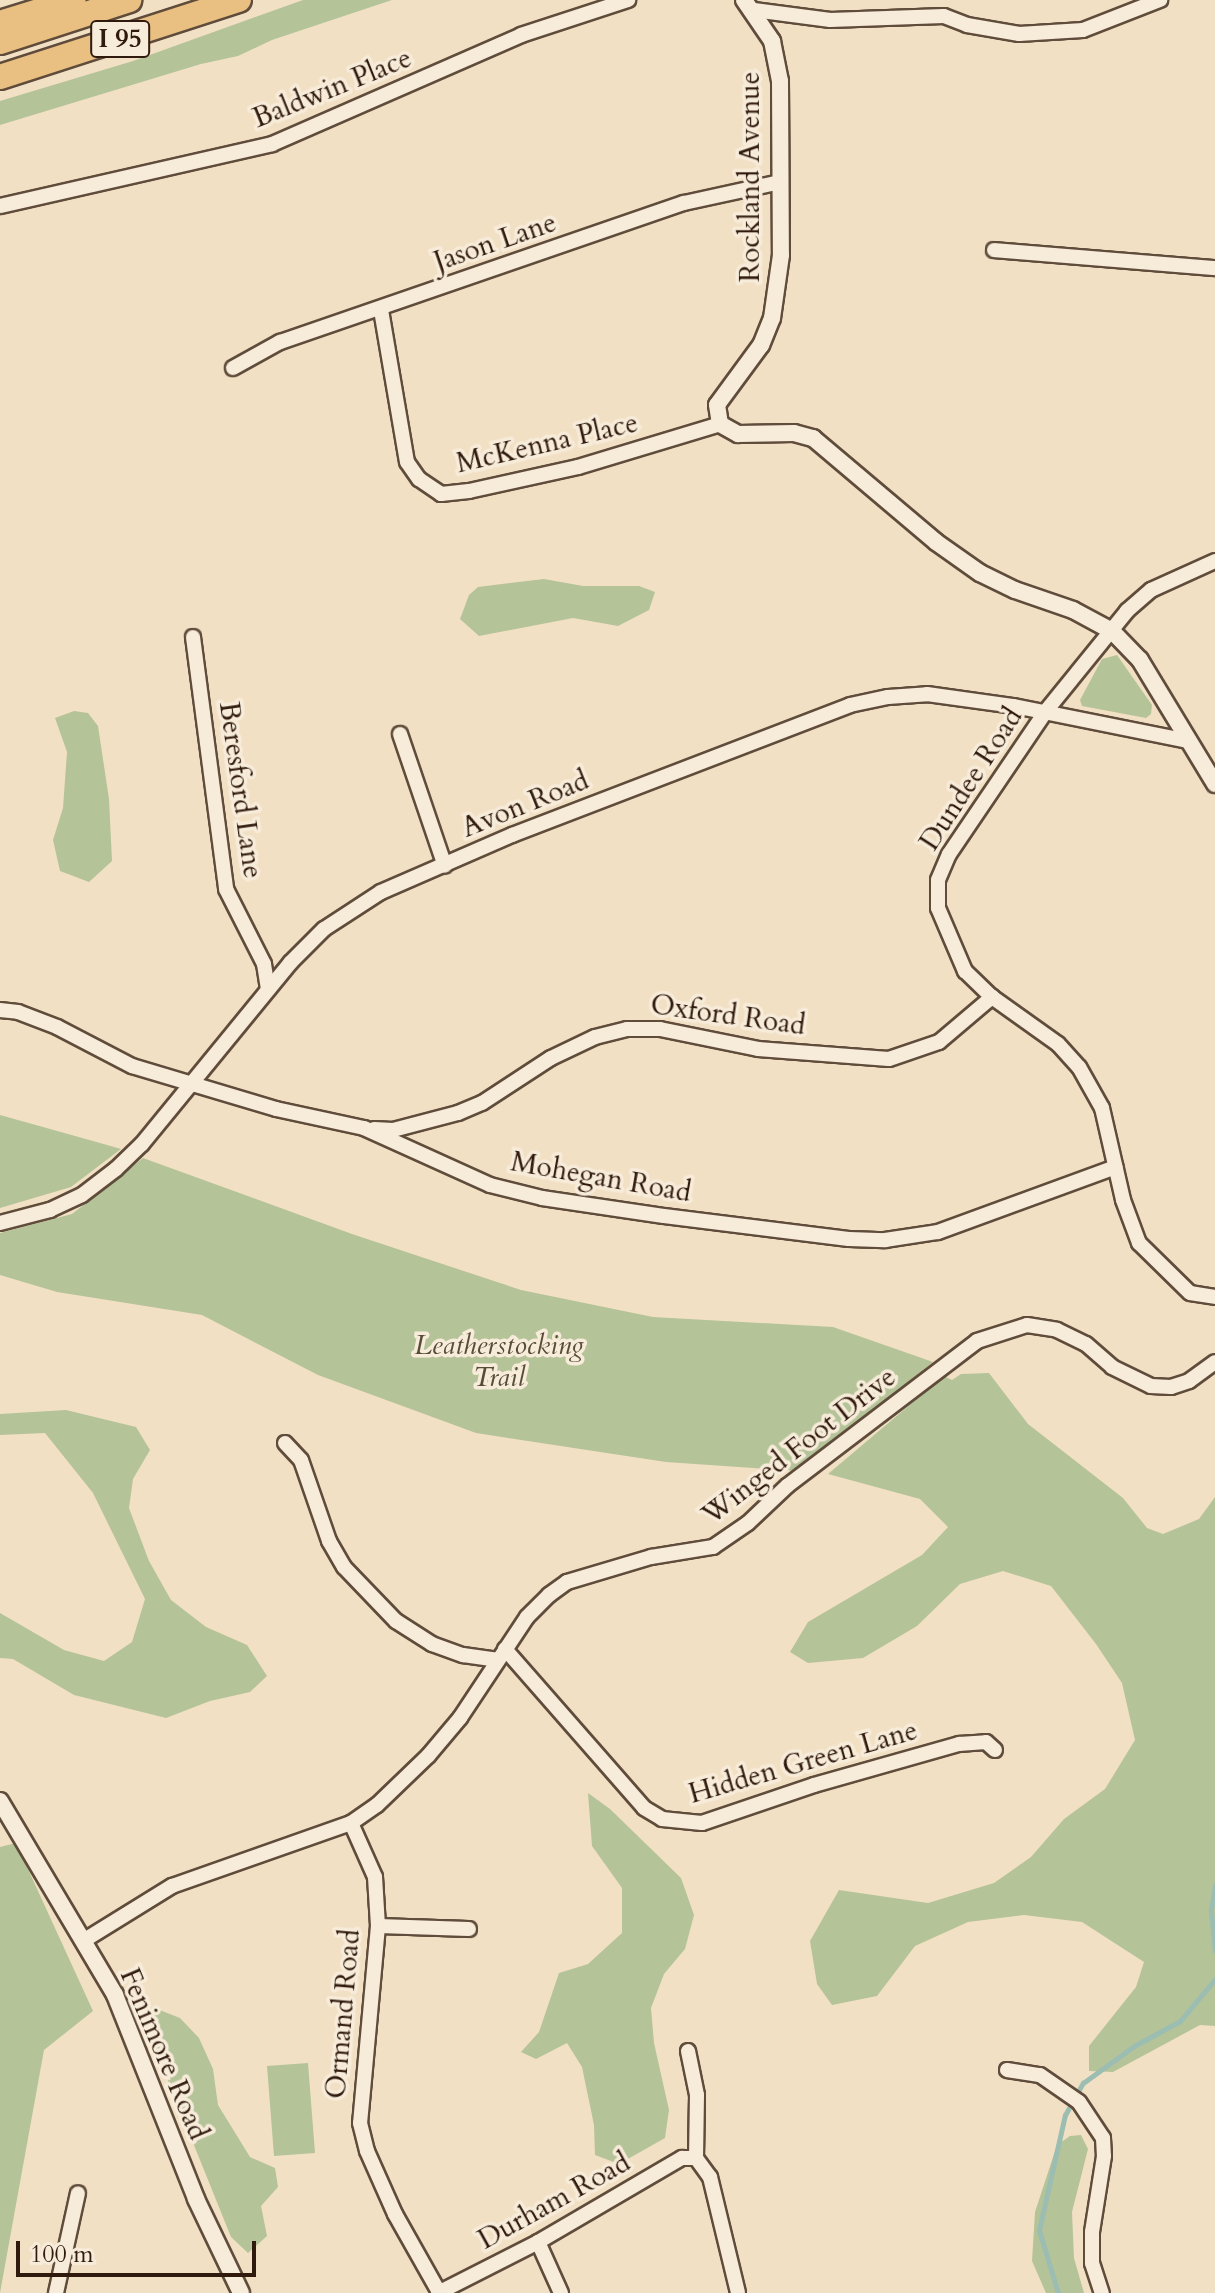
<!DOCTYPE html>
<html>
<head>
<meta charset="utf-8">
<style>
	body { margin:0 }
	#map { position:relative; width:1215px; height:2293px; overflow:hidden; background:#f2e0c4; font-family:Cardo,serif }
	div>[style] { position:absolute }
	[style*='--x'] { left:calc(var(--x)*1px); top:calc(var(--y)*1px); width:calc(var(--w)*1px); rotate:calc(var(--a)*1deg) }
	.green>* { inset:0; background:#b5c399 }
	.stream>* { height:5px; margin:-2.5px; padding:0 2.5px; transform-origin:2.5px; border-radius:2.5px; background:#9bbdb2 }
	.roads { filter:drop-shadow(2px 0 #604c3b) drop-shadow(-2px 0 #604c3b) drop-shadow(0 2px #604c3b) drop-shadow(0 -2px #604c3b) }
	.minor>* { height:14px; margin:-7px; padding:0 7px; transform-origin:7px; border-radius:7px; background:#f7ebd9 }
	.tertiary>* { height:16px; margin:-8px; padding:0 8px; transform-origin:8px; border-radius:8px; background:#f7ebd9 }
	.motorway>* { height:24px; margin:-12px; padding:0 12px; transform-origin:12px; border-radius:12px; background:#e9c082 }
	span { translate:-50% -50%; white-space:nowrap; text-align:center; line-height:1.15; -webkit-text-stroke:7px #f7ebd9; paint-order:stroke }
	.shield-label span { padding:2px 6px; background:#f7ebd9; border:2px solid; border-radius:6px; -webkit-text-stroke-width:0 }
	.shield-label { font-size:26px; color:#2f1a0d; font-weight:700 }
	.street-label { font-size:28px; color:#2f1a0d }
	.park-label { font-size:28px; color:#574d37; font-style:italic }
	.scale { position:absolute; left:16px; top:2241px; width:240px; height:36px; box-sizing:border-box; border:4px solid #2f1a0d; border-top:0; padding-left:10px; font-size:24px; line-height:28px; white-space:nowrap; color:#2f1a0d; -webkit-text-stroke:6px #f7ebd9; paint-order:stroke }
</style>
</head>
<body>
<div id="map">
	<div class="green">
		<div style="clip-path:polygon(303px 0,392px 0,272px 40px,238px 56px,201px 64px,0 125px,0 101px,133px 61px)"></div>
		<div style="clip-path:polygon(544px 579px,583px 586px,639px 586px,655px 592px,649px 610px,618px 626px,573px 618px,479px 636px,460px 619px,469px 595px,478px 587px)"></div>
		<div style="clip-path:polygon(1117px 655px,1152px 705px,1151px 714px,1146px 718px,1082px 706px,1080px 700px,1102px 659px)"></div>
		<div style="clip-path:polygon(74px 711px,88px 713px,98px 726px,109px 799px,112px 861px,89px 882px,60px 871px,53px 840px,63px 808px,67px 752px,55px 718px)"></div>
		<div style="clip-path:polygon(0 1115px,93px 1141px,121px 1149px,71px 1187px,0 1208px)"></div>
		<div style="clip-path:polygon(143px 1158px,352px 1234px,521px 1290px,653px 1317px,833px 1327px,933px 1362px,797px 1471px,666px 1462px,476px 1433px,318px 1375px,202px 1315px,57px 1292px,0 1275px,0 1233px,72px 1214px)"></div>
		<div style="clip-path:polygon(989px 1373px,1028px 1424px,1123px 1498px,1147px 1528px,1163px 1534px,1199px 1519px,1215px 1497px,1215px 2026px,1200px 2025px,1113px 2072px,1089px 2071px,1089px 2046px,1136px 1987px,1144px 1962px,1082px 1922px,1024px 1915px,968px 1922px,915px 1946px,877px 1996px,832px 2005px,817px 1984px,810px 1941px,839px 1890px,928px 1903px,994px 1883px,1031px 1857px,1064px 1819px,1105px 1789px,1135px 1740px,1122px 1683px,1096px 1644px,1051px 1586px,1003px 1571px,960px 1584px,917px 1626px,863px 1658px,808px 1663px,790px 1652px,808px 1622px,922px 1555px,948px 1527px,920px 1499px,828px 1474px,944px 1376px,952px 1380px,961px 1374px)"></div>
		<div style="clip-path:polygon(66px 1410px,136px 1427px,150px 1450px,133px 1479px,129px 1508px,149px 1561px,171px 1600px,206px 1627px,247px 1645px,267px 1676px,250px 1692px,210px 1701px,166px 1718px,74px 1695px,13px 1659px,0 1658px,0 1613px,64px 1650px,104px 1661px,132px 1642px,145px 1599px,93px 1493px,45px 1433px,0 1435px,0 1414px)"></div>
		<div style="clip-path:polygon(588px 1793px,610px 1809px,681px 1878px,694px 1915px,685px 1949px,664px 1974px,651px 2008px,654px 2043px,669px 2110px,665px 2138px,619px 2164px,595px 2155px,594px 2125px,582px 2067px,567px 2043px,536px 2059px,521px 2052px,539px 2032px,559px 1973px,588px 1964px,622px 1933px,622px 1888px,592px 1846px)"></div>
		<div style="clip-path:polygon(16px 1843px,93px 2011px,44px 2050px,0 2293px,0 1847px)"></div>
		<div style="clip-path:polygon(152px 2007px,180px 2018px,199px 2038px,213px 2069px,218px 2105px,250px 2157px,275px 2168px,278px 2187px,261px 2206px,267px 2236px,248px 2253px,231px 2237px,146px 2026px)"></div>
		<div style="clip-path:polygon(308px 2063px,315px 2153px,274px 2156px,267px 2066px)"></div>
		<div style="clip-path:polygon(1081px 2135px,1088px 2149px,1072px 2212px,1074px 2258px,1084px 2293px,1046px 2293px,1032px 2261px,1035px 2212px,1057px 2145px,1070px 2136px)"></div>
	</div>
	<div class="stream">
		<div style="--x:1215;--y:1885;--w:26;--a:99"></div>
		<div style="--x:1211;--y:1911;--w:40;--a:84.3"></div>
		<div style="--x:1058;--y:2293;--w:66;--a:-106.8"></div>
		<div style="--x:1039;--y:2230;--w:118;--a:-77.3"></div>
		<div style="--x:1065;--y:2115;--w:37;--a:-61"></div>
		<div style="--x:1083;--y:2083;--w:63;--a:-36"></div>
		<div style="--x:1134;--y:2046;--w:52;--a:-28.5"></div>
		<div style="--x:1180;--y:2021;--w:55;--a:-50.2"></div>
	</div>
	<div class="roads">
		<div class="minor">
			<div style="--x:754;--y:10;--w:77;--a:7.5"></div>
			<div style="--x:830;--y:20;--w:114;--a:-2"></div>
			<div style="--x:944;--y:16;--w:25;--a:21"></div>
			<div style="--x:967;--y:25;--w:53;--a:9.8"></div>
			<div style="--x:1019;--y:34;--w:64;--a:-3.6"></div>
			<div style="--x:1083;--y:30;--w:83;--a:-21.3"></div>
			<div style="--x:0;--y:206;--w:279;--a:-12.8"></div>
			<div style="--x:272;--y:144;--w:272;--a:-23.6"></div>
			<div style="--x:521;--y:35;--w:113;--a:-18.1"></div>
			<div style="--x:994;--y:250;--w:222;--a:4.7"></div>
			<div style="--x:381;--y:310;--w:154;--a:80.3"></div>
			<div style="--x:407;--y:462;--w:21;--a:55"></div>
			<div style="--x:419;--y:479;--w:27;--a:34"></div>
			<div style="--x:441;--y:494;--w:28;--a:-6"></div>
			<div style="--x:469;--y:491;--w:112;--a:-12.4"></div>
			<div style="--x:578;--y:467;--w:148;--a:-16.8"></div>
			<div style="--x:233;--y:368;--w:54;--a:-29"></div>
			<div style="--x:280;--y:342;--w:427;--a:-19"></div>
			<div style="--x:684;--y:203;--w:98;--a:-12.3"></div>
			<div style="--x:1215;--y:561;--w:70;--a:155.6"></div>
			<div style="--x:1151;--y:590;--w:32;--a:139"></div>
			<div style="--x:1127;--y:611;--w:129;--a:129"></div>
			<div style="--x:1046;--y:711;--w:173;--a:124.1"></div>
			<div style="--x:949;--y:854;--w:28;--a:113"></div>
			<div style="--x:938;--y:880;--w:28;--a:90"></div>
			<div style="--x:938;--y:908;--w:69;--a:66.8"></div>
			<div style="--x:965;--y:971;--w:37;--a:44"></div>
			<div style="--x:992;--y:997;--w:81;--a:35.5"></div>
			<div style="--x:1058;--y:1044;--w:31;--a:48"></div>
			<div style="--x:1079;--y:1067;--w:47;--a:60.7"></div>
			<div style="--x:1102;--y:1108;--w:94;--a:77.1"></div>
			<div style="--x:1123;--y:1200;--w:46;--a:69.6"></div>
			<div style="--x:1139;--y:1243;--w:71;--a:44.4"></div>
			<div style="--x:1190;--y:1293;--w:25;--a:9"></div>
			<div style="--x:193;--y:637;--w:254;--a:82.5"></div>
			<div style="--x:226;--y:889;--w:84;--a:63.1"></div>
			<div style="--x:264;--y:964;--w:26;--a:81"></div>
			<div style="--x:400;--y:734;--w:139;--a:71.2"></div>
			<div style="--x:0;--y:1010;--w:18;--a:6"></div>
			<div style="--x:18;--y:1012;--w:42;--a:21"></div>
			<div style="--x:57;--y:1027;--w:85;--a:27.5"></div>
			<div style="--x:132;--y:1066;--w:150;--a:16.6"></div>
			<div style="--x:276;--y:1109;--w:90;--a:12.2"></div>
			<div style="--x:364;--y:1128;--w:138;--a:24.3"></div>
			<div style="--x:490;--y:1185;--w:54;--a:14"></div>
			<div style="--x:542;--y:1198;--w:123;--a:8.4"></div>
			<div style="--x:664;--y:1216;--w:186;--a:7.1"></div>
			<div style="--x:849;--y:1239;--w:36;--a:2"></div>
			<div style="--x:885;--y:1240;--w:54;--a:-8.6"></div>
			<div style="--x:938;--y:1232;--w:189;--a:-20.1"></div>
			<div style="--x:374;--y:1129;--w:19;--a:3"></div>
			<div style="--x:393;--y:1130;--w:67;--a:-14.7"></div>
			<div style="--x:458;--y:1113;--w:26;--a:-23"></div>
			<div style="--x:482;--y:1103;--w:82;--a:-33.1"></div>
			<div style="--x:551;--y:1058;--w:49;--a:-25.5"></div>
			<div style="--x:595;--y:1037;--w:33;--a:-14"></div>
			<div style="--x:627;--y:1029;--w:33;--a:0"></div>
			<div style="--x:660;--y:1029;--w:100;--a:11.5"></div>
			<div style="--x:758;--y:1049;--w:131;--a:4.4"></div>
			<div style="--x:889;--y:1059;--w:53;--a:-18.8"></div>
			<div style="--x:939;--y:1042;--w:70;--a:-40.3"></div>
			<div style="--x:0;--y:1223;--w:52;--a:-14.6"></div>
			<div style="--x:50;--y:1210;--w:35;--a:-25"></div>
			<div style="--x:82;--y:1195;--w:43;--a:-37.4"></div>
			<div style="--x:116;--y:1169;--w:36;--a:-44"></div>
			<div style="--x:142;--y:1144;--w:234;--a:-50.7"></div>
			<div style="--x:290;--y:963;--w:48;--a:-45"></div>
			<div style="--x:324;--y:929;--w:68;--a:-33"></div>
			<div style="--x:381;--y:892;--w:143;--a:-23.5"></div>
			<div style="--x:512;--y:835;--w:362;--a:-21"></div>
			<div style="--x:850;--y:705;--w:39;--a:-12"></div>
			<div style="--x:888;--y:697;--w:39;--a:-4"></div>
			<div style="--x:927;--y:694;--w:88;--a:7.9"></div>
			<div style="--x:1014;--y:706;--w:177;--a:11.4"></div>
			<div style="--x:285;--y:1443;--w:23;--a:47"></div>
			<div style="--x:301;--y:1460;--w:86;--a:70.9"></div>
			<div style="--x:329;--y:1541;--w:30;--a:60"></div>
			<div style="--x:344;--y:1567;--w:75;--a:46.1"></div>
			<div style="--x:396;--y:1621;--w:43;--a:32.6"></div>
			<div style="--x:432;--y:1644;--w:33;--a:20"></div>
			<div style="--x:463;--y:1655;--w:34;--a:8"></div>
			<div style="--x:505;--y:1649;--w:211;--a:48.8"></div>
			<div style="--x:644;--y:1808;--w:21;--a:31"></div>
			<div style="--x:662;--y:1819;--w:40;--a:5.7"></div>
			<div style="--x:702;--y:1823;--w:118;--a:-18.7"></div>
			<div style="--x:814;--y:1785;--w:151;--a:-15.8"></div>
			<div style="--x:959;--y:1744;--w:27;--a:-4"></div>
			<div style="--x:986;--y:1742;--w:12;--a:42"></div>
			<div style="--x:351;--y:1823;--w:59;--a:66"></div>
			<div style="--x:375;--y:1877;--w:49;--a:86.5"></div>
			<div style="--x:378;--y:1926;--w:198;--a:95.2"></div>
			<div style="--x:360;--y:2123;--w:29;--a:76"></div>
			<div style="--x:367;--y:2151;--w:69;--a:66"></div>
			<div style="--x:395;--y:2214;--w:90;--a:60.6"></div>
			<div style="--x:378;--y:1926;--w:91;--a:1.9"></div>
			<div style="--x:83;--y:1941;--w:105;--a:-31.7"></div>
			<div style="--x:172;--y:1886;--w:190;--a:-19.4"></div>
			<div style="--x:351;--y:1823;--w:32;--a:-35"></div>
			<div style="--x:377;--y:1805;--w:71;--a:-43.9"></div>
			<div style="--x:428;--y:1756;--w:50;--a:-49.9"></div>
			<div style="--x:460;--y:1718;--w:121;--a:-56.4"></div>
			<div style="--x:527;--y:1617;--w:31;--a:-45"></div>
			<div style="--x:549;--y:1595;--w:22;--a:-36"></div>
			<div style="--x:567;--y:1582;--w:88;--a:-16.6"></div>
			<div style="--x:651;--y:1557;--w:63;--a:-9.2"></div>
			<div style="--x:713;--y:1547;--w:42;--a:-34.4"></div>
			<div style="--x:748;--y:1523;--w:54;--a:-43.5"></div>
			<div style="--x:787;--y:1486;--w:239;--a:-37.3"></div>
			<div style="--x:977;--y:1341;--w:52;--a:-17.7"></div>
			<div style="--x:1027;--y:1325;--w:30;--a:9"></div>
			<div style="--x:1057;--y:1330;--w:32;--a:26"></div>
			<div style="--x:1086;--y:1344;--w:35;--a:41"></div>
			<div style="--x:1112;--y:1367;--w:43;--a:26"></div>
			<div style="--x:1151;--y:1386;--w:20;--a:3"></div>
			<div style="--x:1171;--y:1387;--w:19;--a:-18"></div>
			<div style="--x:1189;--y:1381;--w:32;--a:-36"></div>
			<div style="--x:688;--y:2051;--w:45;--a:78.4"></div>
			<div style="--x:697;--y:2095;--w:63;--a:90.9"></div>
			<div style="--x:1007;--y:2070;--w:33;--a:9"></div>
			<div style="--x:1040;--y:2075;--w:47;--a:34.7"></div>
			<div style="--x:1079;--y:2102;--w:43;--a:56.3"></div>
			<div style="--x:1103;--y:2138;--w:18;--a:87"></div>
			<div style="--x:1104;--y:2156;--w:77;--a:99"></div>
			<div style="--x:1092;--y:2232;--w:31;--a:90"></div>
			<div style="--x:1092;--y:2263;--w:32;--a:72"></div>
			<div style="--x:696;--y:2158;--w:24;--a:54"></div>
			<div style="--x:710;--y:2177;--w:119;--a:76.4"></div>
			<div style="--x:538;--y:2242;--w:56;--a:65.7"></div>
			<div style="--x:56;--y:2293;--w:102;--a:-77.6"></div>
			<div style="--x:438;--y:2293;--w:112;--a:-27"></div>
			<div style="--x:538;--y:2242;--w:167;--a:-30.3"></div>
			<div style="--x:682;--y:2158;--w:14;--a:0"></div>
		</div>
		<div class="tertiary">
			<div style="--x:744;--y:0;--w:50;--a:55.7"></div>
			<div style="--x:772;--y:41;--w:41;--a:78.7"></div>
			<div style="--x:780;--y:81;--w:174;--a:89.7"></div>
			<div style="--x:781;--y:255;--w:64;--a:98.1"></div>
			<div style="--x:772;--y:318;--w:29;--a:112"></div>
			<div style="--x:761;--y:345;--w:74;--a:126.3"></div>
			<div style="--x:717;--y:405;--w:19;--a:81"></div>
			<div style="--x:720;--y:424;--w:21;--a:29"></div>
			<div style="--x:738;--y:434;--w:56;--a:-1"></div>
			<div style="--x:794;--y:433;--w:20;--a:15"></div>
			<div style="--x:813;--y:438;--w:161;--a:40.2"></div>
			<div style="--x:936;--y:542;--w:54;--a:35.2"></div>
			<div style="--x:980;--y:573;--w:39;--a:26"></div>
			<div style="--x:1015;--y:590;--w:61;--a:19"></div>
			<div style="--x:1073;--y:610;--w:44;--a:28.3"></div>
			<div style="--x:1112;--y:631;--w:40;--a:46"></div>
			<div style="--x:1140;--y:660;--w:145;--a:58.8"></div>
			<div style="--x:0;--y:1801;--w:226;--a:59.3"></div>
			<div style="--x:115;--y:1995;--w:219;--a:68.3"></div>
			<div style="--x:196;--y:2199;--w:104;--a:64.4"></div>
		</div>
		<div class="motorway">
			<div style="--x:0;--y:23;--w:77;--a:-17.3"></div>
			<div style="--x:0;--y:42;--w:136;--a:-18"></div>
			<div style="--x:0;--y:77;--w:251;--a:-17.9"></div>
		</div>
	</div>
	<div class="shield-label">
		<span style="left:120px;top:39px">I 95</span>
	</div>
	<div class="street-label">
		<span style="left:332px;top:88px;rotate:-22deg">Baldwin Place</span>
		<span style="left:750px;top:177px;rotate:-90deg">Rockland Avenue</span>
		<span style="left:495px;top:242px;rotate:-19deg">Jason Lane</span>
		<span style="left:547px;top:443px;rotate:-13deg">McKenna Place</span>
		<span style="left:971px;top:779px;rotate:-57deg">Dundee Road</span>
		<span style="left:241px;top:790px;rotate:82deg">Beresford Lane</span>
		<span style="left:525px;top:804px;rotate:-22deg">Avon Road</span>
		<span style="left:728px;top:1015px;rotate:8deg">Oxford Road</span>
		<span style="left:601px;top:1177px;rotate:10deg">Mohegan Road</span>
		<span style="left:799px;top:1446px;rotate:-38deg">Winged Foot Drive</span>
		<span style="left:803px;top:1762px;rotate:-16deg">Hidden Green Lane</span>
		<span style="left:343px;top:2014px;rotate:-85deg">Ormand Road</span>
		<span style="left:164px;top:2054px;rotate:67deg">Fenimore Road</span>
		<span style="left:554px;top:2201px;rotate:-29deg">Durham Road</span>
	</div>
	<div class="park-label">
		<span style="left:499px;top:1361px">Leatherstocking<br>Trail</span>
	</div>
	<div class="scale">100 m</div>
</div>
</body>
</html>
